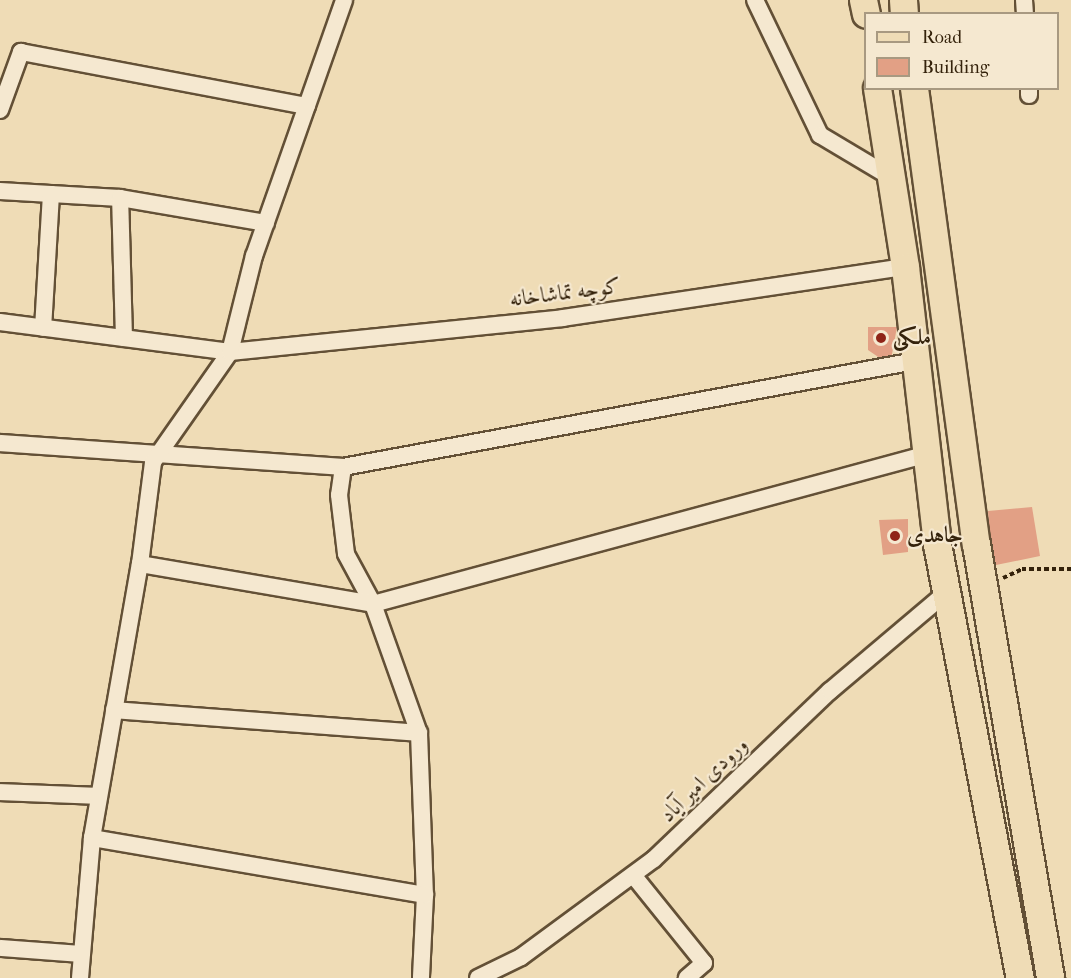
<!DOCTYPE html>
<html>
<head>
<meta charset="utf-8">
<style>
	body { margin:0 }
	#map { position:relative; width:1071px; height:978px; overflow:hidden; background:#efdcb6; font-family:"IM FELL French Canon",Amiri,serif }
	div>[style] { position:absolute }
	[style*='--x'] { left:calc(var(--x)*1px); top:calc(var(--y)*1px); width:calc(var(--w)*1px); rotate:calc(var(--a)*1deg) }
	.building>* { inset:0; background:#e2a085 }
	.path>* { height:4px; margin-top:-2px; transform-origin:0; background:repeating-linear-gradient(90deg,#34220b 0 4.5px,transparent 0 7.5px) }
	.roads { filter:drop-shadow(2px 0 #635036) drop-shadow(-2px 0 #635036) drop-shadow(0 2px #635036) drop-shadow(0 -2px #635036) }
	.minor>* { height:16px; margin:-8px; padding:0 8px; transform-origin:8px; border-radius:8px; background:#f5e8d0 }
	.primary>* { height:27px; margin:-13.5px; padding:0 13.5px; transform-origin:13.5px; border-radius:13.5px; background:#efdcb6 }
	.dots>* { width:16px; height:16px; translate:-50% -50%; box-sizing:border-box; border:3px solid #f5e8d0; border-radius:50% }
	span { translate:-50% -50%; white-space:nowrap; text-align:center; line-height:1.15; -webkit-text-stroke:4.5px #f5e8d0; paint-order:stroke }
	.street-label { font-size:22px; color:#34220b }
	.poi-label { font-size:22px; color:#34220b; font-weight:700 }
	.left { translate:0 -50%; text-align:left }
	.legend { position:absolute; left:864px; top:12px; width:195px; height:78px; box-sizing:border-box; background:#f5e8d0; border:2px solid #a89981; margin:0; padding:8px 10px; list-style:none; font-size:18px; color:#34220b }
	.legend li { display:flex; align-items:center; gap:12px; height:30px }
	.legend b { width:30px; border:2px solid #a89981 }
</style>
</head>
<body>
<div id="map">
	<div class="building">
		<div style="clip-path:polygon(868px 327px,897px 327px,890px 365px,868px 350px)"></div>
		<div style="clip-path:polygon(1032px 507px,1040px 556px,991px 566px,988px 511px)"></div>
		<div style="clip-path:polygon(908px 519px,908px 552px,883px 555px,879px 520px)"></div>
	</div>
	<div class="path">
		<div style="--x:1003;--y:578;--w:21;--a:-25"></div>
		<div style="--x:1022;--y:569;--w:49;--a:0"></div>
	</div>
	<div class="roads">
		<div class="minor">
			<div style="--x:755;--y:0;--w:150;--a:64.3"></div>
			<div style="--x:820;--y:135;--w:84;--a:30.8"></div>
			<div style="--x:1024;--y:0;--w:14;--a:86"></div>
			<div style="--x:1029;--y:88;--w:7;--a:90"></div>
			<div style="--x:0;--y:110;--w:62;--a:-70.1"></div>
			<div style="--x:21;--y:52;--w:291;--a:10.7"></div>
			<div style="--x:0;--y:191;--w:51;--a:3.4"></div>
			<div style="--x:51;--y:194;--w:134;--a:93.4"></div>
			<div style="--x:51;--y:194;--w:69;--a:3.3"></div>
			<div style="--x:0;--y:322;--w:232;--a:7.4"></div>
			<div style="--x:230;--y:352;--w:335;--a:-5.8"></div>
			<div style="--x:563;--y:318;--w:346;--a:-8.5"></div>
			<div style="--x:124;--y:338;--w:140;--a:-91.6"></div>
			<div style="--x:120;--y:198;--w:148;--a:9.7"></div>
			<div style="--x:0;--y:443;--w:344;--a:4"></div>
			<div style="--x:343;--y:467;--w:582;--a:-10.5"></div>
			<div style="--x:343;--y:467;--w:28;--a:98"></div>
			<div style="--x:339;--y:495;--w:59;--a:83.2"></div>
			<div style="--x:346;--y:554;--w:57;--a:61.6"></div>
			<div style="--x:373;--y:604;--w:571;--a:-15.13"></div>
			<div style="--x:140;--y:564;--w:236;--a:9.7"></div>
			<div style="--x:373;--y:604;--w:137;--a:70.4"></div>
			<div style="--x:419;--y:733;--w:162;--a:87.9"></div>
			<div style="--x:425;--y:895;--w:83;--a:92.8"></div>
			<div style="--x:114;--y:710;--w:306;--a:4.3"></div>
			<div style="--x:0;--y:792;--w:99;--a:2.3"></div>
			<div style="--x:92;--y:838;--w:338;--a:9.7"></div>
			<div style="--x:633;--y:875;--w:113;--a:51.1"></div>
			<div style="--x:704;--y:963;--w:23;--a:139"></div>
			<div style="--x:0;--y:948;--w:80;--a:4.3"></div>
			<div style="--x:80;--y:978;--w:141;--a:-85.1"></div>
			<div style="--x:92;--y:838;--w:278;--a:-80.1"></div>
			<div style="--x:140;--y:564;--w:103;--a:-82.7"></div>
			<div style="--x:153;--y:462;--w:134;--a:-55"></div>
			<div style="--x:230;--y:352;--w:99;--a:-76"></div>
			<div style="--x:254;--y:256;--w:271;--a:-70.6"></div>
			<div style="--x:478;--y:978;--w:48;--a:-26"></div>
			<div style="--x:521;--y:957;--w:165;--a:-36.4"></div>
			<div style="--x:654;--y:859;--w:243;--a:-43.7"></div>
			<div style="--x:830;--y:691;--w:152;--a:-40.2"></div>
		</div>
		<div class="primary">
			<div style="--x:863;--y:0;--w:14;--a:78"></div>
			<div style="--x:903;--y:0;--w:14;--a:86"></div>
			<div style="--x:877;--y:88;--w:181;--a:81.1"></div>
			<div style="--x:905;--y:267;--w:279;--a:83.4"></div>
			<div style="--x:937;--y:544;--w:442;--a:79.2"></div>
			<div style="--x:914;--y:88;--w:460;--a:82.3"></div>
			<div style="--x:976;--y:544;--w:440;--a:80.3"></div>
		</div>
	</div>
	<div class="dots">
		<div style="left:881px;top:338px;background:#8f2418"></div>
		<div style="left:895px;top:536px;background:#8f2418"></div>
	</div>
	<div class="street-label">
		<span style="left:565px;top:293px;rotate:-7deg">کوچه تماشاخانه</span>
		<span style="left:704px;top:780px;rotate:-44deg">ورودی امیر آیاد</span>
	</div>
	<div class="poi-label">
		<span class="left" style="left:893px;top:338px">ملکی</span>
		<span class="left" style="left:907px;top:536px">جاهدی</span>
	</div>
	<ul class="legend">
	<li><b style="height:8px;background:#efdcb6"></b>Road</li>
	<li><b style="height:16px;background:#e2a085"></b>Building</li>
	</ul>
</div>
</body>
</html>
